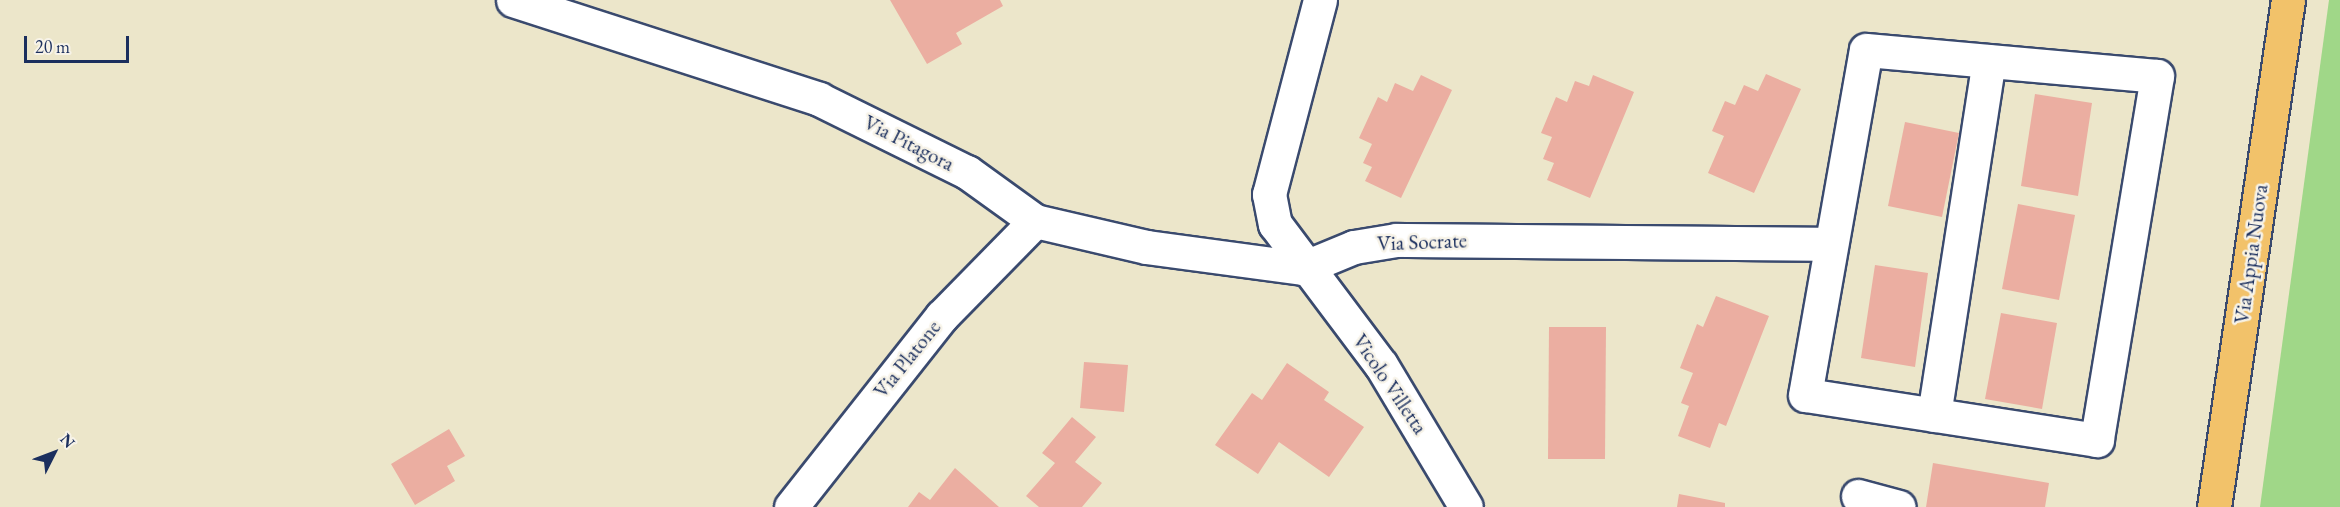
<!DOCTYPE html>
<html>
<head>
<meta charset="utf-8">
<style>
	body { margin:0 }
	#map { position:relative; width:2340px; height:507px; overflow:hidden; background:#ece6ca; font-family:"EB Garamond",serif }
	div>[style] { position:absolute }
	[style*='--x'] { left:calc(var(--x)*1px); top:calc(var(--y)*1px); width:calc(var(--w)*1px); rotate:calc(var(--a)*1deg) }
	.green>* { inset:0; background:#a0d788 }
	.building>* { inset:0; background:#ebaea1 }
	.roads { filter:drop-shadow(2px 0 #3a4a6e) drop-shadow(-2px 0 #3a4a6e) drop-shadow(0 2px #3a4a6e) drop-shadow(0 -2px #3a4a6e) }
	.minor>* { height:33px; margin:-16.5px; padding:0 16.5px; transform-origin:16.5px; border-radius:16.5px; background:#fff }
	.major>* { height:33px; margin:-16.5px; padding:0 16.5px; transform-origin:16.5px; border-radius:16.5px; background:#f2c26a }
	span { translate:-50% -50%; white-space:nowrap; text-align:center; line-height:1.15; -webkit-text-stroke:5px #f7f3e8; paint-order:stroke }
	.street-label { font-size:21px; color:#1b2f5e }
	.north { position:absolute; left:24px; top:423px; width:60px; height:60px; -webkit-text-stroke:4px #f7f3e8; paint-order:stroke; rotate:48deg; font-size:16px; font-weight:700; line-height:24px; text-align:center; color:#1b2f5e }
	.north::after { content:''; display:block; margin:auto; width:21px; height:27px; background:#1b2f5e; clip-path:polygon(50% 0,100% 100%,50% 72%,0 100%) }
	.scale { position:absolute; left:24px; top:36px; width:105px; height:27px; box-sizing:border-box; border:3px solid #1b2f5e; border-top:0; padding-left:8px; font-size:18px; line-height:21px; white-space:nowrap; color:#1b2f5e; -webkit-text-stroke:4px #f7f3e8; paint-order:stroke }
</style>
</head>
<body>
<div id="map">
	<div class="green">
		<div style="clip-path:polygon(2329px 0,2340px 0,2340px 507px,2260px 507px)"></div>
	</div>
	<div class="building">
		<div style="clip-path:polygon(890px 0,1000px 0,1003px 6px,956px 33px,962px 44px,927px 64px)"></div>
		<div style="clip-path:polygon(1766px 74px,1801px 89px,1754px 193px,1708px 173px,1724px 136px,1712px 131px,1725px 101px,1735px 105px,1744px 85px,1758px 91px)"></div>
		<div style="clip-path:polygon(1421px 75px,1452px 90px,1401px 198px,1365px 181px,1372px 167px,1363px 163px,1372px 144px,1359px 138px,1378px 97px,1387px 102px,1395px 83px,1413px 91px)"></div>
		<div style="clip-path:polygon(1593px 75px,1634px 92px,1590px 198px,1547px 180px,1554px 163px,1543px 159px,1552px 137px,1541px 133px,1556px 97px,1567px 102px,1575px 81px,1589px 86px)"></div>
		<div style="clip-path:polygon(2035px 94px,2092px 103px,2078px 196px,2021px 186px)"></div>
		<div style="clip-path:polygon(1905px 122px,1959px 133px,1942px 217px,1888px 206px)"></div>
		<div style="clip-path:polygon(2018px 204px,2075px 215px,2059px 300px,2002px 289px)"></div>
		<div style="clip-path:polygon(1875px 265px,1928px 273px,1915px 367px,1861px 358px)"></div>
		<div style="clip-path:polygon(1716px 296px,1769px 316px,1726px 426px,1719px 423px,1710px 448px,1678px 436px,1689px 406px,1681px 403px,1693px 373px,1680px 368px,1697px 324px,1703px 327px)"></div>
		<div style="clip-path:polygon(2001px 313px,2057px 323px,2042px 409px,1985px 399px)"></div>
		<div style="clip-path:polygon(1549px 327px,1606px 327px,1605px 459px,1548px 459px)"></div>
		<div style="clip-path:polygon(1084px 362px,1128px 365px,1124px 412px,1080px 408px)"></div>
		<div style="clip-path:polygon(1287px 363px,1329px 392px,1324px 400px,1364px 427px,1329px 477px,1279px 442px,1258px 474px,1215px 445px,1252px 393px,1262px 400px)"></div>
		<div style="clip-path:polygon(1072px 417px,1096px 437px,1075px 462px,1102px 483px,1082px 507px,1039px 507px,1026px 496px,1055px 463px,1042px 453px)"></div>
		<div style="clip-path:polygon(449px 429px,465px 456px,447px 466px,455px 481px,415px 505px,391px 464px)"></div>
		<div style="clip-path:polygon(1933px 463px,2049px 483px,2045px 507px,1926px 507px)"></div>
		<div style="clip-path:polygon(955px 468px,999px 507px,908px 507px,919px 492px,930px 500px)"></div>
		<div style="clip-path:polygon(1679px 494px,1725px 503px,1725px 507px,1677px 507px)"></div>
	</div>
	<div class="roads">
		<div class="minor">
			<div style="--x:513;--y:0;--w:322;--a:17.9"></div>
			<div style="--x:819;--y:99;--w:165;--a:26.3"></div>
			<div style="--x:967;--y:172;--w:84;--a:35.8"></div>
			<div style="--x:1035;--y:221;--w:115;--a:13.1"></div>
			<div style="--x:1147;--y:247;--w:157;--a:7.7"></div>
			<div style="--x:1320;--y:0;--w:201;--a:104.7"></div>
			<div style="--x:1269;--y:194;--w:31;--a:79"></div>
			<div style="--x:1275;--y:224;--w:176;--a:53.1"></div>
			<div style="--x:1381;--y:365;--w:165;--a:59.1"></div>
			<div style="--x:1866;--y:50;--w:292;--a:5.1"></div>
			<div style="--x:2157;--y:76;--w:369;--a:99.4"></div>
			<div style="--x:2097;--y:440;--w:295;--a:-171.2"></div>
			<div style="--x:1805;--y:395;--w:350;--a:-80"></div>
			<div style="--x:1303;--y:268;--w:55;--a:-22.4"></div>
			<div style="--x:1354;--y:247;--w:43;--a:-9.5"></div>
			<div style="--x:1396;--y:240;--w:432;--a:0.5"></div>
			<div style="--x:1934;--y:415;--w:358;--a:-81.2"></div>
			<div style="--x:1858;--y:496;--w:42;--a:15"></div>
			<div style="--x:791;--y:507;--w:243;--a:-51.7"></div>
			<div style="--x:942;--y:316;--w:133;--a:-45.6"></div>
		</div>
		<div class="major">
			<div style="--x:2214;--y:507;--w:512;--a:-81.7"></div>
		</div>
	</div>
	<div class="street-label">
		<span style="left:909px;top:143px;rotate:27deg">Via Pitagora</span>
		<span style="left:1422px;top:242px;rotate:-2deg">Via Socrate</span>
		<span style="left:2251px;top:254px;rotate:-82deg">Via Appia Nuova</span>
		<span style="left:907px;top:359px;rotate:-51deg">Via Platone</span>
		<span style="left:1390px;top:384px;rotate:56deg">Vicolo Villetta</span>
	</div>
	<div class="north">N</div>
	<div class="scale">20 m</div>
</div>
</body>
</html>
